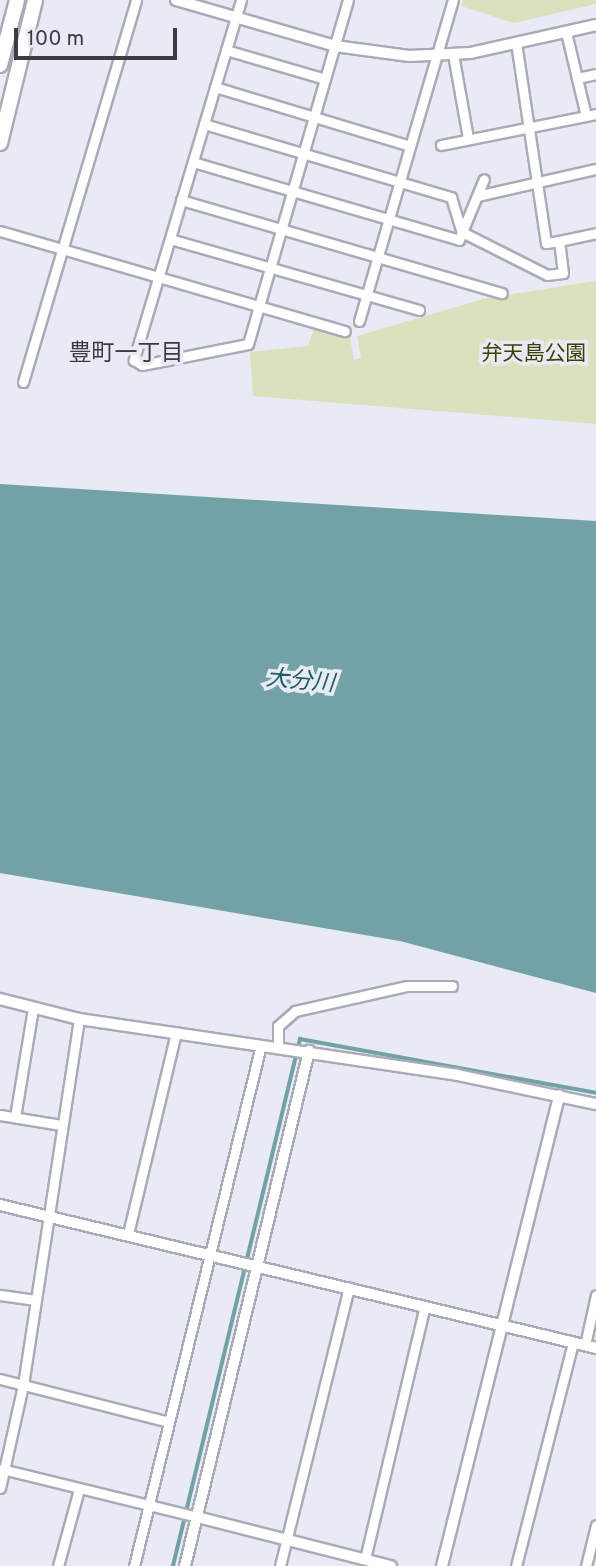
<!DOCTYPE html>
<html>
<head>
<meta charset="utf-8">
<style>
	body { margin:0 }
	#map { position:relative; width:596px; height:1566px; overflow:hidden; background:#e8eaf6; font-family:Overpass,"Noto Sans JP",sans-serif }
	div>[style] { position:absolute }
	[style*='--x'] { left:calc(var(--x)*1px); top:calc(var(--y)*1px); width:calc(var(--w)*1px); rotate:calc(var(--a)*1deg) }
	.green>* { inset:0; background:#dce1bd }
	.water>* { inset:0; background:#73a2a6 }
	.stream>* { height:3.5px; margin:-1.75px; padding:0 1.75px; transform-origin:1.75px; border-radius:1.75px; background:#73a2a6 }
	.roads { filter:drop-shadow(2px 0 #a9abb7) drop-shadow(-2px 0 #a9abb7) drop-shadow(0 2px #a9abb7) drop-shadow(0 -2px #a9abb7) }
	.minor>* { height:9px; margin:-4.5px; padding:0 4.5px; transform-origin:4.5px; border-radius:4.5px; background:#fff }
	.tertiary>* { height:10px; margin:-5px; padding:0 5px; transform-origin:5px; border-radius:5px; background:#fff }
	.primary>* { height:14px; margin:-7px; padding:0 7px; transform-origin:7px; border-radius:7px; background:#fff }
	span { translate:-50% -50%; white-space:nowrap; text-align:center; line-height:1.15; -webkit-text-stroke:7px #e8eaf6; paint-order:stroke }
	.park-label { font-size:21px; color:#3c4000 }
	.neighbourhood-label { font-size:23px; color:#3b3c41 }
	.water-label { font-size:23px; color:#1d5e63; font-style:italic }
	.scale { position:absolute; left:14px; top:28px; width:163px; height:32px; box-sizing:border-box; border:4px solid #3b3c41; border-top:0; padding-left:9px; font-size:21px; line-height:24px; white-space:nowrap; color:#3b3c41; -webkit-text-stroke:5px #e8eaf6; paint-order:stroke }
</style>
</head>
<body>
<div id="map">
	<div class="green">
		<div style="clip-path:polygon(463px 0,596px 0,596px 4px,514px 23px,461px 6px)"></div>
		<div style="clip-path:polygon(596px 281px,596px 424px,253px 396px,250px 352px,308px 346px,314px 329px,350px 337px,354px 360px,361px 358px,357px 336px,487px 298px)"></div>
	</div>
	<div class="water">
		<div style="clip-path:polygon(0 484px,596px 521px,596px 993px,400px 941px,0 873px)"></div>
	</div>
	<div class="stream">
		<div style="--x:173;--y:1566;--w:542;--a:-76.45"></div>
		<div style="--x:300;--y:1039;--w:301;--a:10.3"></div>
	</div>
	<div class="roads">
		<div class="minor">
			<div style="--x:241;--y:0;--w:376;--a:106.6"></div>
			<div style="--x:134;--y:360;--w:9;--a:32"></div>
			<div style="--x:142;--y:365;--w:108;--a:-11.2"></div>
			<div style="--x:248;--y:344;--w:358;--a:-73.8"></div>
			<div style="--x:566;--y:32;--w:86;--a:76.6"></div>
			<div style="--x:226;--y:50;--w:103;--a:16.3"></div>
			<div style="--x:453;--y:54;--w:85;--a:79.9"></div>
			<div style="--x:577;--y:78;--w:19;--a:-12"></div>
			<div style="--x:215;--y:87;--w:204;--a:16.8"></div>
			<div style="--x:204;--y:124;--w:258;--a:16.5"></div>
			<div style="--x:451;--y:197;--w:37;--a:73"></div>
			<div style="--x:462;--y:232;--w:57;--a:-67.5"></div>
			<div style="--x:441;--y:145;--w:158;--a:-11.3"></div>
			<div style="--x:193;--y:162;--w:277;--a:16.3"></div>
			<div style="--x:459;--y:240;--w:9;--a:-69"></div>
			<div style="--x:462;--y:232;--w:95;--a:26.8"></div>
			<div style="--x:547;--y:275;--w:16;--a:-7"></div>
			<div style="--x:563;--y:273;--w:32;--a:-97"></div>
			<div style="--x:559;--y:241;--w:13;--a:171"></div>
			<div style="--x:546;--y:243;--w:202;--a:-98.5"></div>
			<div style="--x:477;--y:196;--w:122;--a:-12.8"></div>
			<div style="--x:181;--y:200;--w:334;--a:16.2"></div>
			<div style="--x:0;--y:231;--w:359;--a:16.2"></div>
			<div style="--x:170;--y:239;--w:259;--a:15.9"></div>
			<div style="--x:559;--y:241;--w:38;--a:-12"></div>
			<div style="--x:359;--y:321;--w:334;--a:-73.7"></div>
			<div style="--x:23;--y:382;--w:398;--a:-73.5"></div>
			<div style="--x:278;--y:1047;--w:21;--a:-90"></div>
			<div style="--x:278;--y:1026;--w:23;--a:-41"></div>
			<div style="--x:295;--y:1011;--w:115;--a:-12.6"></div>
			<div style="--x:407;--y:986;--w:45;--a:0"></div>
			<div style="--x:0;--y:1115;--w:62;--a:9.3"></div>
			<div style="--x:15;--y:1117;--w:110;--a:-80.6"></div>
			<div style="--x:128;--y:1234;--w:207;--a:-76.6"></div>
			<div style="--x:0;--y:1295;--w:35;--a:8"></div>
			<div style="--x:585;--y:1345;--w:51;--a:-77.6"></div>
			<div style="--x:0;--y:1379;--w:174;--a:14.3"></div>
			<div style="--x:2;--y:1469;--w:201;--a:13.8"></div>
			<div style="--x:0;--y:1488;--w:106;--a:-77.4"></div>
			<div style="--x:23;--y:1385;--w:370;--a:-81.3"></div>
			<div style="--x:365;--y:1559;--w:260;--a:-76.7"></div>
			<div style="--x:58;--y:1566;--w:80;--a:-74.7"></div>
			<div style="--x:134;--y:1566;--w:536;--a:-76.3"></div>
			<div style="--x:280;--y:1566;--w:287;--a:-76.1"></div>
			<div style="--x:516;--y:1566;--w:231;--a:-75.7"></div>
			<div style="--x:586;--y:1566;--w:42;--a:-76.3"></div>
		</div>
		<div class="tertiary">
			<div style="--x:176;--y:0;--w:166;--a:16.1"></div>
			<div style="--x:335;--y:46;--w:75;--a:7.7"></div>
			<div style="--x:409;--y:56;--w:61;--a:-2.8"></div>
			<div style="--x:470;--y:53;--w:129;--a:-12.5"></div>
			<div style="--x:0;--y:999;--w:81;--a:14.2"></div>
			<div style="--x:79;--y:1019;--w:382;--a:8.4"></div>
			<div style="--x:457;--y:1075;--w:142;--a:11.8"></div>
			<div style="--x:0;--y:1205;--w:613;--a:13.49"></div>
			<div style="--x:197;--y:1517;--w:200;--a:14.2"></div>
			<div style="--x:185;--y:1566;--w:530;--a:-76.46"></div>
			<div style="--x:442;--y:1566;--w:485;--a:-76"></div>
		</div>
		<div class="primary">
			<div style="--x:0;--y:65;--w:67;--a:-75.3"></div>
			<div style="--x:0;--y:143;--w:147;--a:-76.2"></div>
		</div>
	</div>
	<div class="park-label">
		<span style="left:534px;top:355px">弁天島公園</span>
	</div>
	<div class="neighbourhood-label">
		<span style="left:126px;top:355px">豊町一丁目</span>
	</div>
	<div class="water-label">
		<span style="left:300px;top:683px;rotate:5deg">大分川</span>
	</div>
	<div class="scale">100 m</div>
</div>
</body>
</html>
